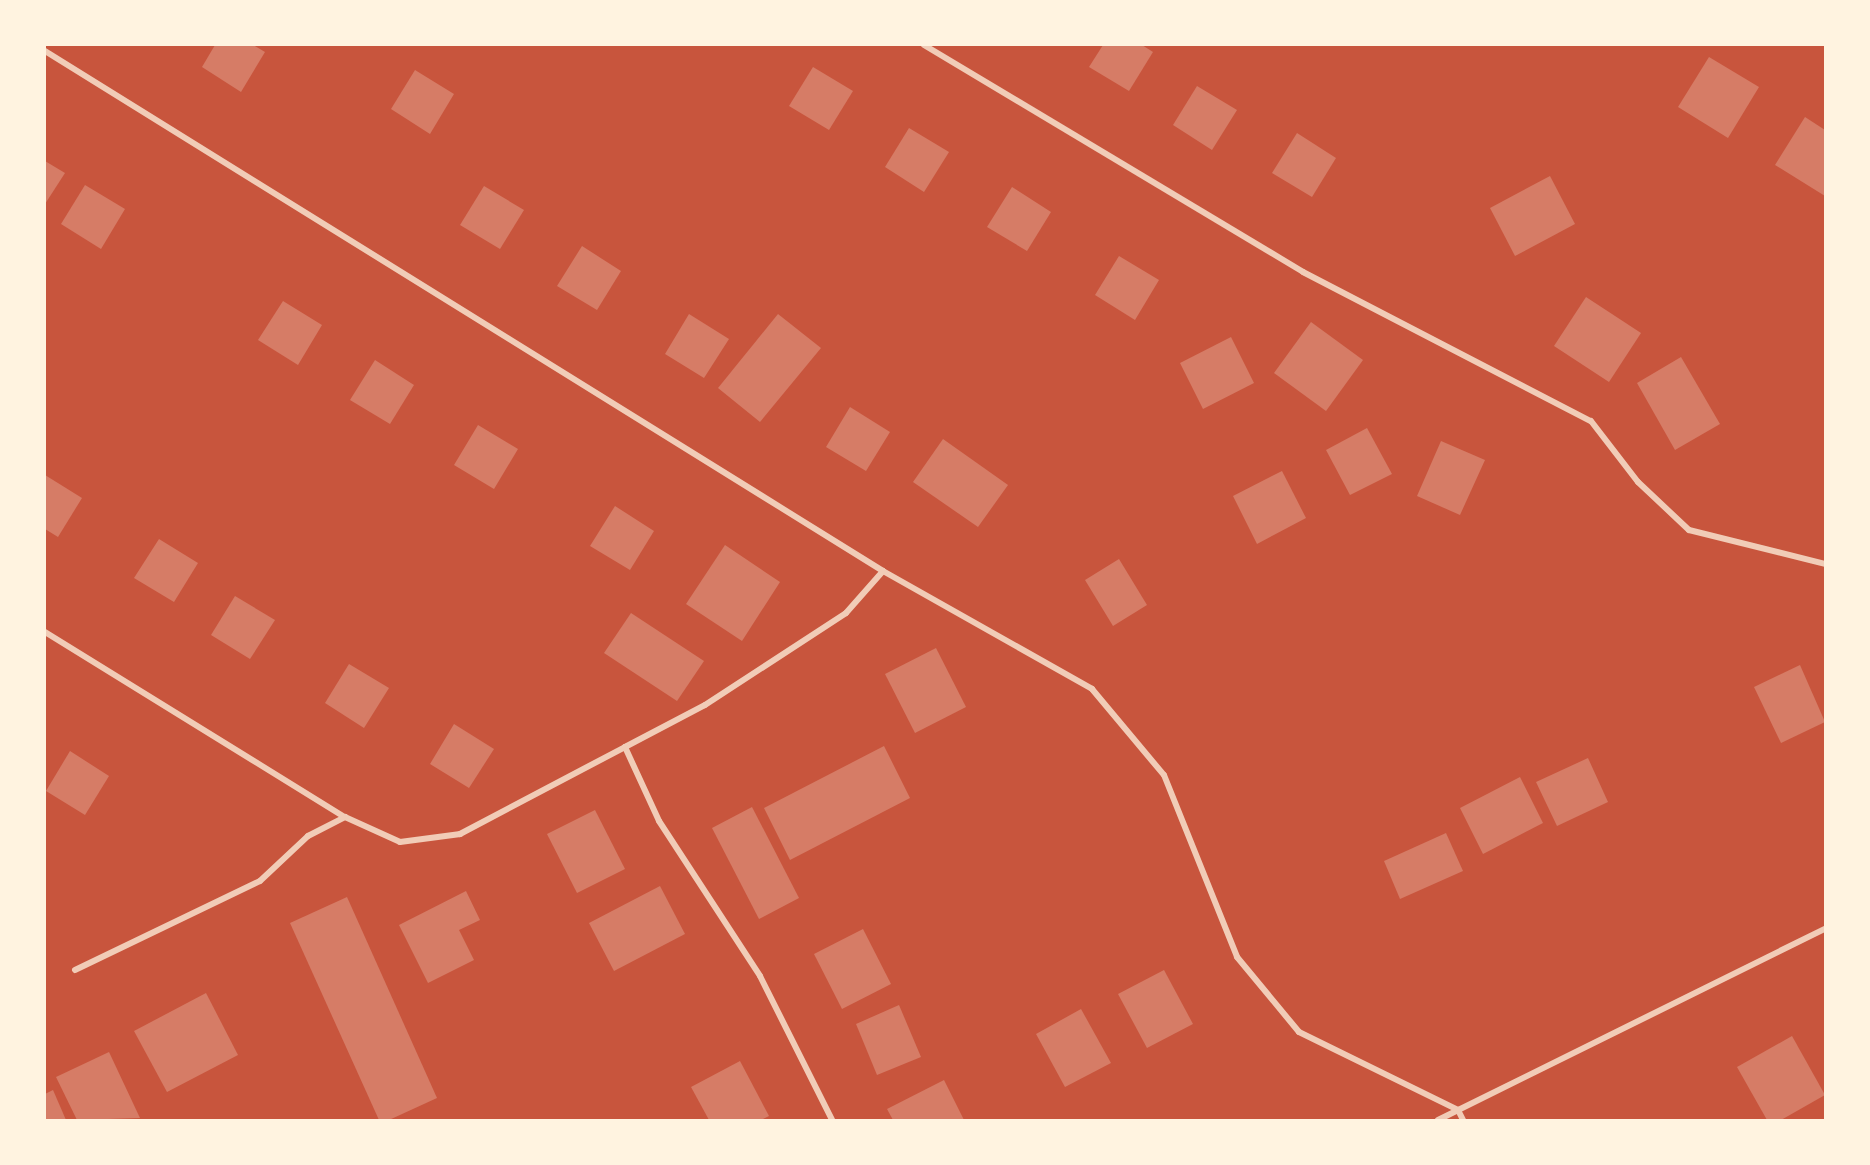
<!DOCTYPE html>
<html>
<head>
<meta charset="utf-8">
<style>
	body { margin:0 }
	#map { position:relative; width:1870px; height:1165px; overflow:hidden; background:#c8553d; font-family:Literata,serif }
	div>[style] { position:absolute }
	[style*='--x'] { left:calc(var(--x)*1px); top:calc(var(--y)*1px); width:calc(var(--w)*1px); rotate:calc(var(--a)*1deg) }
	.building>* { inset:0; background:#d67c66 }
	.minor>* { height:6px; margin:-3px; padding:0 3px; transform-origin:3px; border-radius:3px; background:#f1ccb7 }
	span { translate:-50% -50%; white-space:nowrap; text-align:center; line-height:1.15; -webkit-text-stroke:6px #fff3e0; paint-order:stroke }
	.frame { position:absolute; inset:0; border:46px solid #fff3e0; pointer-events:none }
</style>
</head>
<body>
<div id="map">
	<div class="building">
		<div style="clip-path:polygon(215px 45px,253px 45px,265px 52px,241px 92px,202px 67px)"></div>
		<div style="clip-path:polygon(1103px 45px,1142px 45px,1153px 52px,1129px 91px,1089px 67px)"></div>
		<div style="clip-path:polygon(1709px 57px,1759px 87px,1728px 138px,1678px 107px)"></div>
		<div style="clip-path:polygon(813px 67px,853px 91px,829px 130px,789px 106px)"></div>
		<div style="clip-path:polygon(415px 70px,454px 94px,430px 134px,391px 109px)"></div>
		<div style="clip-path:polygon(1197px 86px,1237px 110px,1212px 150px,1173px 125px)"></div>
		<div style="clip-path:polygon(1805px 117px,1825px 130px,1825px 196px,1775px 165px)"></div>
		<div style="clip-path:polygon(909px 128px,949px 152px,924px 192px,885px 167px)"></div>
		<div style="clip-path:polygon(1297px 133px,1336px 158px,1312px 197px,1272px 173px)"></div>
		<div style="clip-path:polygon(45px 161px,65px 173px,45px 204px)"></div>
		<div style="clip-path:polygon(1550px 176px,1575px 224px,1515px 256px,1490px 208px)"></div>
		<div style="clip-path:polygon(85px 185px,125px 209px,101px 249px,61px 224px)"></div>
		<div style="clip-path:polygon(484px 186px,524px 210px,500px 249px,460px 225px)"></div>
		<div style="clip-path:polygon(1012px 187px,1051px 212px,1027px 251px,987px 227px)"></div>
		<div style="clip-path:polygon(582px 246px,621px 271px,597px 310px,557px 286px)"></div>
		<div style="clip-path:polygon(1119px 256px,1159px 280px,1135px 320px,1095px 295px)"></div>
		<div style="clip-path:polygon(1586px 297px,1641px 333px,1609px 382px,1554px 346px)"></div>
		<div style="clip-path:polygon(283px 301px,322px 325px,298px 365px,258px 340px)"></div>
		<div style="clip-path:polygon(689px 314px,729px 339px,704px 378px,665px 354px)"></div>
		<div style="clip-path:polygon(778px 314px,821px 348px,760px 422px,718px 388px)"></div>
		<div style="clip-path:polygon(1311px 322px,1363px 360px,1326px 411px,1274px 373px)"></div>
		<div style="clip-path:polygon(1231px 337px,1254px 383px,1203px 409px,1180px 363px)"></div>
		<div style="clip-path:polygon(1681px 357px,1720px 424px,1675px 450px,1637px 383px)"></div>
		<div style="clip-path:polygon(375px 360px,414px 385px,390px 424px,350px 400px)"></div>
		<div style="clip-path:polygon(850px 407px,890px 432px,866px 471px,826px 447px)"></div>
		<div style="clip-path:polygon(478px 425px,518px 449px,494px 489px,454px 465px)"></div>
		<div style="clip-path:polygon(1367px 428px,1392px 474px,1350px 495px,1326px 450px)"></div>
		<div style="clip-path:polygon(943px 439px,1008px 485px,978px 527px,913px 482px)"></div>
		<div style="clip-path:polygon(1441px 441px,1485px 460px,1460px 515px,1417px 496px)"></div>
		<div style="clip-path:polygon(1282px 471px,1306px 518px,1257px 544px,1233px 496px)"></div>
		<div style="clip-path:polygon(45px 475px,82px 498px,58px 537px,45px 529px)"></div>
		<div style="clip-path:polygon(615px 506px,654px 531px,630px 570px,590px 546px)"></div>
		<div style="clip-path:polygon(159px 539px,198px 563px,174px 602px,134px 578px)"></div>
		<div style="clip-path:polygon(725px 545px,780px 582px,742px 641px,686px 604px)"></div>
		<div style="clip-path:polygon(1119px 559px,1147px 605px,1113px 626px,1085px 580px)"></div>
		<div style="clip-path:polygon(235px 596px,275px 620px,250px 659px,211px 635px)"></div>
		<div style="clip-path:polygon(631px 613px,704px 661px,677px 701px,604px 653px)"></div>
		<div style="clip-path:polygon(936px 648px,966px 707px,915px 733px,885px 674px)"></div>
		<div style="clip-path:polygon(349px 664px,389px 688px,364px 728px,325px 703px)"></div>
		<div style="clip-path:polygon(1800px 665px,1825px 722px,1781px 743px,1754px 687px)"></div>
		<div style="clip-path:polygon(454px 724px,494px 749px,469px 788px,430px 764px)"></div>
		<div style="clip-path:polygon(884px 746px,910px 798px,790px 860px,764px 808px)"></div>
		<div style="clip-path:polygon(70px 751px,109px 776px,85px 815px,46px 791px)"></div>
		<div style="clip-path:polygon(1588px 758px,1608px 802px,1557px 826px,1536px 782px)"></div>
		<div style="clip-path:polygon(1520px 777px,1543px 823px,1483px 854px,1460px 808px)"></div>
		<div style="clip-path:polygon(752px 807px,799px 898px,759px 919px,712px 828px)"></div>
		<div style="clip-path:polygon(595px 810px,625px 869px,577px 893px,547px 834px)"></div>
		<div style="clip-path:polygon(1446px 833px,1463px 871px,1400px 899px,1384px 861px)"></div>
		<div style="clip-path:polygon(660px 886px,685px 934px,614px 971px,589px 923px)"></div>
		<div style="clip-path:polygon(466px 891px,480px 920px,459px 930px,474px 960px,428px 983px,399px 925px)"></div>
		<div style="clip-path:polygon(347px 897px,437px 1098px,389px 1120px,379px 1120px,290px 923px)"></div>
		<div style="clip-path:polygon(863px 929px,891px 984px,842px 1009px,814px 954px)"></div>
		<div style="clip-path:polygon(1164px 970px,1193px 1024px,1147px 1048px,1118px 994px)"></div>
		<div style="clip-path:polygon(206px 993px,238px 1055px,167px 1092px,134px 1031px)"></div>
		<div style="clip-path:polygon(899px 1005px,921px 1057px,877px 1075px,856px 1024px)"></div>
		<div style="clip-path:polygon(1081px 1009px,1111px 1063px,1065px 1087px,1036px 1034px)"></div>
		<div style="clip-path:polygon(1792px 1036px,1825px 1095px,1781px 1120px,1767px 1120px,1737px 1067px)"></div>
		<div style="clip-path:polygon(109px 1052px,140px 1118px,77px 1120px,56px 1077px)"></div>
		<div style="clip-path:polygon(740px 1061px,769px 1116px,761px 1120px,709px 1120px,691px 1087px)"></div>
		<div style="clip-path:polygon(944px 1080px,964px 1120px,893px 1120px,887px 1109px)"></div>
		<div style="clip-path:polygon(53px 1090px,66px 1120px,45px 1120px,45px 1094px)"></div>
	</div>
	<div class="minor">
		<div style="--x:924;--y:45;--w:442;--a:30.9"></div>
		<div style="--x:1303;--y:272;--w:324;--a:27.4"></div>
		<div style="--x:1591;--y:421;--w:77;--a:52.4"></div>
		<div style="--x:1638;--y:482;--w:70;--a:43.3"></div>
		<div style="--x:1689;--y:530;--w:140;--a:14"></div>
		<div style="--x:45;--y:51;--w:986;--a:31.82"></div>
		<div style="--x:883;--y:571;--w:240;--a:29.4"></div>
		<div style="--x:1092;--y:689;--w:112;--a:50.1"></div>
		<div style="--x:1164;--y:775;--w:196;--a:68.1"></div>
		<div style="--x:1237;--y:957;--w:97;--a:50.4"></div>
		<div style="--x:1299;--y:1032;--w:177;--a:26.1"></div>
		<div style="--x:1458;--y:1110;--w:11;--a:63"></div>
		<div style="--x:45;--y:632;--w:352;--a:31.7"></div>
		<div style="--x:345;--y:817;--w:60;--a:24.4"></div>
		<div style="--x:400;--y:842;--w:61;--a:-7.6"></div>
		<div style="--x:460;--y:834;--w:187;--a:-27.8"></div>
		<div style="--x:625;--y:747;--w:81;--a:65.3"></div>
		<div style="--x:659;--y:821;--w:185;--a:56.9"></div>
		<div style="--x:760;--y:976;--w:161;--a:63.4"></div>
		<div style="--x:625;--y:747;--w:90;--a:-27.7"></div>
		<div style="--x:705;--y:705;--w:168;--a:-33.1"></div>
		<div style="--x:846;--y:613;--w:56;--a:-48.6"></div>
		<div style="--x:75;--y:970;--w:205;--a:-25.7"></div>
		<div style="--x:260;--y:881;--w:66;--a:-43.2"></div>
		<div style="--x:308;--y:836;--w:42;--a:-27.2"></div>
		<div style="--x:1438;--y:1120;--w:432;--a:-26.3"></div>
	</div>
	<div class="frame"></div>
</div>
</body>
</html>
